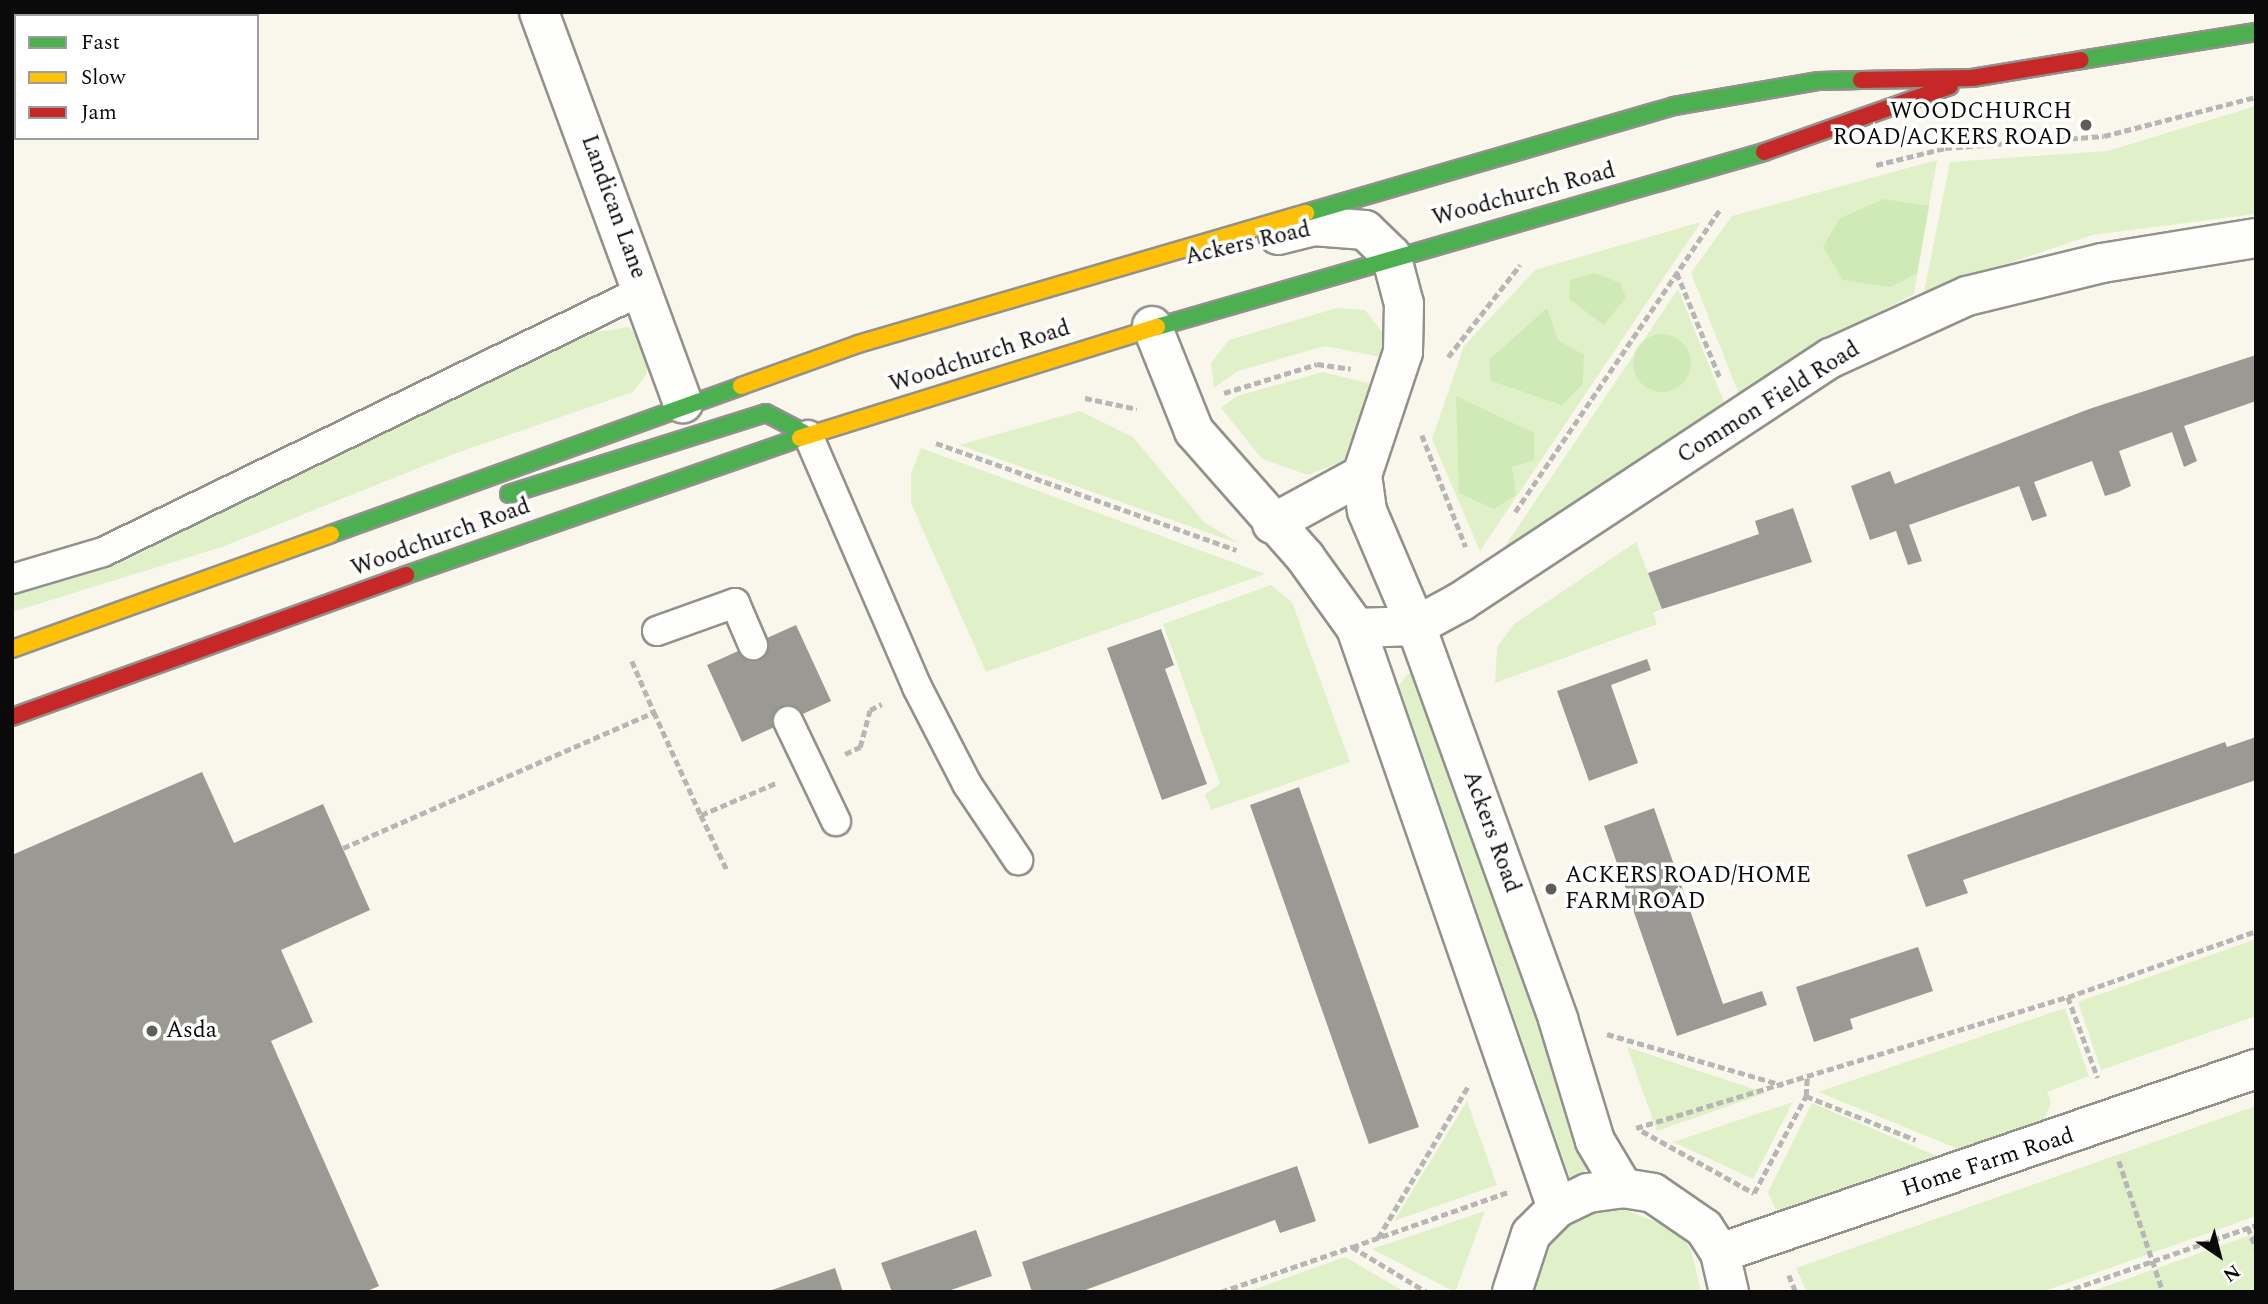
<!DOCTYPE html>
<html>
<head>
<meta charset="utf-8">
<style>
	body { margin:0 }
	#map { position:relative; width:2268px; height:1304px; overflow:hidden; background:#f9f7ec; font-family:Spectral,serif }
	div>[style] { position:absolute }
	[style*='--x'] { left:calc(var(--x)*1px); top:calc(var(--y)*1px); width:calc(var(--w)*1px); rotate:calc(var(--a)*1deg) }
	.green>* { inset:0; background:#e0f1c9 }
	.forest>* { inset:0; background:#cfeab7 }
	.round { border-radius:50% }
	.building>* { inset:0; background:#9b9993 }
	.path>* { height:4.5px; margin-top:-2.25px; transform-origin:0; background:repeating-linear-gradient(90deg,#b7b6b5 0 7px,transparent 0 10.5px) }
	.roads { filter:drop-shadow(2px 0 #92918c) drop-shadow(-2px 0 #92918c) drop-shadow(0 2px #92918c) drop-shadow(0 -2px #92918c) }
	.lane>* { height:28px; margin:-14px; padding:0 14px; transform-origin:14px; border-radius:14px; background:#fefefc }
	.street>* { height:38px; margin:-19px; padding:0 19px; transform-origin:19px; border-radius:19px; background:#fefefc }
	.fast>* { height:16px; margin:-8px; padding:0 8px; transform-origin:8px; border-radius:8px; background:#4caf50 }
	.slow>* { height:16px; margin:-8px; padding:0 8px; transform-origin:8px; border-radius:8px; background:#ffc107 }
	.jam>* { height:16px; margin:-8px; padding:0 8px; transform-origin:8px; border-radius:8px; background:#c62828 }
	.dots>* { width:19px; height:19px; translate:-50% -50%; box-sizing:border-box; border:4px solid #fff; border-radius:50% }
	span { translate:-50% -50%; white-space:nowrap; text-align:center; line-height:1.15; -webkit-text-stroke:7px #fff; paint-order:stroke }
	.poi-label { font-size:23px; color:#0a0a0a }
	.right { translate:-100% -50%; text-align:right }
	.left { translate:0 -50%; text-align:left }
	.street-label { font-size:23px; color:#0a0a0a }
	.frame { position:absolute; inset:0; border:14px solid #0a0a0a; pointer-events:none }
	.legend { position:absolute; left:14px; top:14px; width:245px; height:126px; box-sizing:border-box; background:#fff; border:2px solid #9d9d9d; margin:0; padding:9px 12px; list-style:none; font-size:21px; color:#0a0a0a }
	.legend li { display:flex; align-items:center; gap:14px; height:35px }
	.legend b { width:35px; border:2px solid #9d9d9d }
	.north { position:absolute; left:2184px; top:1220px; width:70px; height:70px; -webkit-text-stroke:5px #fff; paint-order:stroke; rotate:145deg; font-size:19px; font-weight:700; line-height:28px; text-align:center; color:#0a0a0a }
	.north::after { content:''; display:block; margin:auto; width:24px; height:32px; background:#0a0a0a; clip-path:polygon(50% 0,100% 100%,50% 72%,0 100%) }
</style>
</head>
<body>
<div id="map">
	<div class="green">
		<div style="clip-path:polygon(2256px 106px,2256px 214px,2092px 235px,1924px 292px,1950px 162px,2107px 151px)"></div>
		<div style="clip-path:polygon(1937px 160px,1914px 294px,1845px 329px,1740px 397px,1691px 273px,1732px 216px)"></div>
		<div style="clip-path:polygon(1701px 222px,1480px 551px,1432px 439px,1464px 346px,1535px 270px)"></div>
		<div style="clip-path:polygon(1678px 289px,1726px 407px,1497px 558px)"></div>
		<div style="clip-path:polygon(1337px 308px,1365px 310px,1383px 333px,1386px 358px,1325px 346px,1238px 371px,1214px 388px,1211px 363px,1229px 340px)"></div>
		<div style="clip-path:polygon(629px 327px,650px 350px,646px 375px,633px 392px,451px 455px,222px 547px,12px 612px,12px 584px,572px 336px)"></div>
		<div style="clip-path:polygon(1323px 372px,1379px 386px,1372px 421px,1343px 461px,1308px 475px,1262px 459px,1221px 408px,1237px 396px)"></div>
		<div style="clip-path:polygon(1080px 411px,1133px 437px,1204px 522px,1240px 544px,959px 445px)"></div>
		<div style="clip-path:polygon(921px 448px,1265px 574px,986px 672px,911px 503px,911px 474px)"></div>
		<div style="clip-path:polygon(1636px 542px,1662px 609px,1653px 613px,1657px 624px,1495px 683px,1497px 647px,1514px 624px)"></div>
		<div style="clip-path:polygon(1271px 585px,1292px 602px,1350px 762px,1211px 810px,1205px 794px,1220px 784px,1163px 624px)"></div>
		<div style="clip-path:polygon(1409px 673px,1420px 677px,1585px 1153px,1587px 1168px,1579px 1179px,1570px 1178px,1399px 685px)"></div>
		<div style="clip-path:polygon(2256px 939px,2256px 1016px,2101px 1070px,2078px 1002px)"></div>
		<div style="clip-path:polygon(2065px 1008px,2089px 1076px,2047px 1092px,2051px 1103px,2041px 1126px,1966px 1152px,1818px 1092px)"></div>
		<div style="clip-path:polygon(1627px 1047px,1766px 1093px,1657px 1131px)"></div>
		<div style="clip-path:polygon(1467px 1101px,1497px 1185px,1394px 1221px)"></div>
		<div style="clip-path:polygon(1793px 1102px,1753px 1179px,1673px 1142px)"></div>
		<div style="clip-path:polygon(1812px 1103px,1944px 1159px,1792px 1210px,1775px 1209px,1768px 1192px)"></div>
		<div style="clip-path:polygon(2256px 1106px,2256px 1216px,2042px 1292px,1807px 1292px,1796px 1268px)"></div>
		<div style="clip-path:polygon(1623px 1209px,1674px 1229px,1691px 1249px,1701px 1292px,1535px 1292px,1548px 1246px,1568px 1225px,1594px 1212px)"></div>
		<div style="clip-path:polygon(1485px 1211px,1455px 1292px,1372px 1249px)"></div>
		<div style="clip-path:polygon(2256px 1233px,2256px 1292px,2090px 1292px)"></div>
		<div style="clip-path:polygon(1345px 1257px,1405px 1292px,1247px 1292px,1305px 1271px)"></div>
	</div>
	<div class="forest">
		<div style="clip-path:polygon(1884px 199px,1929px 206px,1917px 273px,1891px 287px,1843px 280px,1823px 247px,1840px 218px)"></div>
		<div style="clip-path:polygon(1595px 273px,1620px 283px,1626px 297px,1604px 325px,1569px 299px,1570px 280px)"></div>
		<div style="clip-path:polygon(1547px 308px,1558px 340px,1584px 355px,1583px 384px,1562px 405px,1491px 381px,1489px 360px)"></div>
		<div class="round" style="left:1633px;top:334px;width:58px;height:58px"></div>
		<div style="clip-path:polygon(1456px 396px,1534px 433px,1534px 460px,1512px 467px,1516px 495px,1494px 509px,1459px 493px)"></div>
	</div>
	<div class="building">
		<div style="clip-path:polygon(2256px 355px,2256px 401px,2184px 426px,2197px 461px,2184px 467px,2172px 432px,2119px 451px,2131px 486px,2118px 492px,2105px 496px,2092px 461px,2034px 482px,2047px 516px,2032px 521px,2019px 486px,1909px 525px,1922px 561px,1908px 565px,1896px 531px,1870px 540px,1851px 486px,1890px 471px,1895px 484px,2089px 409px)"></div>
		<div style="clip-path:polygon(1793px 508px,1812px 562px,1662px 609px,1648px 573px,1759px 534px,1755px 521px)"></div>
		<div style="clip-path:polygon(796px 625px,831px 701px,742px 742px,707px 665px)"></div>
		<div style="clip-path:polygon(1161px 629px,1174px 665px,1165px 669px,1207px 784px,1162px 800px,1107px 648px)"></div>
		<div style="clip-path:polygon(1647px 659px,1651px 670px,1611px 685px,1638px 763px,1589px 781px,1557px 691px)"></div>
		<div style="clip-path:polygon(2256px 737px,2256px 780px,1963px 880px,1968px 893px,1926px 907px,1907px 855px,2225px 742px,2227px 747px)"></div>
		<div style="clip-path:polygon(202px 772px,234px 843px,323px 804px,370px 910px,281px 950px,313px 1022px,271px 1041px,379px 1286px,365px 1292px,12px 1292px,12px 855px)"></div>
		<div style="clip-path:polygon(1299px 787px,1419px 1127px,1369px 1144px,1250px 805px)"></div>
		<div style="clip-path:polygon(1654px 808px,1723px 1004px,1762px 991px,1767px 1005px,1677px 1036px,1604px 826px)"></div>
		<div style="clip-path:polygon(1918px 947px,1933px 991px,1850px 1019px,1853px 1029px,1814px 1042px,1796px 987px)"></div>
		<div style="clip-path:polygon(1297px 1166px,1316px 1221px,1280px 1233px,1275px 1220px,1080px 1292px,1032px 1292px,1022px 1262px)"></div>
		<div style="clip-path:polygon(976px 1230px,992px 1276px,945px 1292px,892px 1292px,881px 1263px)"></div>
		<div style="clip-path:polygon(835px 1268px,843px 1292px,769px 1292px,769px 1291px)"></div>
	</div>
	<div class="path">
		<div style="--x:1876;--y:165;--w:71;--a:-13.8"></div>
		<div style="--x:1945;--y:148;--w:159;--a:-4.3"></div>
		<div style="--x:2104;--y:136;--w:157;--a:-14.4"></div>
		<div style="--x:1677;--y:273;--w:113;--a:67.7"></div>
		<div style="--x:1448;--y:357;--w:117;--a:-52"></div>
		<div style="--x:1224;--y:393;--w:97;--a:-17.3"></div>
		<div style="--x:1317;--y:364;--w:34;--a:8"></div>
		<div style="--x:1085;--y:398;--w:53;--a:11.9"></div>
		<div style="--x:1422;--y:435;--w:120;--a:68.6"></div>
		<div style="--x:936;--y:443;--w:319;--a:19.6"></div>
		<div style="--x:1515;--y:512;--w:366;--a:-55.9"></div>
		<div style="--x:632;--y:661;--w:56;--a:66.7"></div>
		<div style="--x:845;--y:754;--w:17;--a:-25"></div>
		<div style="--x:860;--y:747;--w:38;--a:-75"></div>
		<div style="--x:870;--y:710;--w:13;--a:-27"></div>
		<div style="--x:701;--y:815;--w:61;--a:64.7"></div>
		<div style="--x:343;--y:848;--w:339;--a:-23.6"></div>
		<div style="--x:654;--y:712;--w:113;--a:65.5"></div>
		<div style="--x:701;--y:815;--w:82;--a:-23.1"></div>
		<div style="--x:2068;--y:997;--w:86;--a:69.7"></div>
		<div style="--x:1607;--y:1034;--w:183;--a:16.2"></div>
		<div style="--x:1806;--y:1096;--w:118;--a:21.8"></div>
		<div style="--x:1636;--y:1128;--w:451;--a:-16.9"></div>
		<div style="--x:2068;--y:997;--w:199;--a:-19.3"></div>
		<div style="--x:1642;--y:1131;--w:128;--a:29"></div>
		<div style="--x:1754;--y:1193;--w:110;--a:-61.8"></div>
		<div style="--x:1806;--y:1096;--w:19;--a:-87"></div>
		<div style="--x:2119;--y:1161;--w:138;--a:71.4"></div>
		<div style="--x:2248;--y:1227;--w:22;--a:69"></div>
		<div style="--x:1378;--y:1238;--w:178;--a:-59.3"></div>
		<div style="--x:1352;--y:1247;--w:165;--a:-19.4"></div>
		<div style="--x:1789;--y:1275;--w:18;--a:68"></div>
		<div style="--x:1221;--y:1292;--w:139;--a:-19"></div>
		<div style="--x:1352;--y:1247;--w:87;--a:31"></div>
		<div style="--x:2064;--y:1292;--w:203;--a:-19.2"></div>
	</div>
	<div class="roads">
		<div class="lane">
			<div style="--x:808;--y:435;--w:275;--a:66.6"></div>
			<div style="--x:917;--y:687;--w:109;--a:62.7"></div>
			<div style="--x:967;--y:784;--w:92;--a:56.1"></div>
			<div style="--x:12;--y:579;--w:95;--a:-16.5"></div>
			<div style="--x:103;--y:552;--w:600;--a:-25.88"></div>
			<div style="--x:657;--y:631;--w:83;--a:-19.7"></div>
			<div style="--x:735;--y:603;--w:46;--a:66.8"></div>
			<div style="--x:788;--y:721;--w:111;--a:64.4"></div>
		</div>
		<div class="street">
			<div style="--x:539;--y:12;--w:417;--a:69.8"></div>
			<div style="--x:1278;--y:235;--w:36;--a:-14"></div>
			<div style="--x:1313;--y:226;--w:52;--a:4.4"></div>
			<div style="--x:1365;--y:230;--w:36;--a:44"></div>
			<div style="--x:1391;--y:255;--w:51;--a:75.1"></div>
			<div style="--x:1404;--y:304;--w:48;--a:91.2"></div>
			<div style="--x:1403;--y:352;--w:130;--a:108.4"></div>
			<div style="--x:1362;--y:475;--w:36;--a:82"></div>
			<div style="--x:1367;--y:511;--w:125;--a:66.9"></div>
			<div style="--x:1416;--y:626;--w:418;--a:70.1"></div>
			<div style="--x:1558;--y:1019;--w:127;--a:73.1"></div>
			<div style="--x:1595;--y:1141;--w:55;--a:59.2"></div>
			<div style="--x:1152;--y:326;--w:113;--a:68.2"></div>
			<div style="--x:1194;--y:431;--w:168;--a:48.6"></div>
			<div style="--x:1305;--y:557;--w:87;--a:54.3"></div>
			<div style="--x:1356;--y:628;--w:614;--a:70.89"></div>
			<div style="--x:1272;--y:524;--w:102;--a:-28.6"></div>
			<div style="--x:1356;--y:628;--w:60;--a:-1.9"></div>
			<div style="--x:1416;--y:626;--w:52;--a:-28.5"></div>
			<div style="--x:1462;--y:601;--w:442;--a:-33.4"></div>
			<div style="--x:1831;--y:358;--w:149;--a:-24.5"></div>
			<div style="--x:1967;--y:296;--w:139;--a:-13.7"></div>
			<div style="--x:2102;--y:263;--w:156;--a:-9.2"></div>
			<div style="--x:1720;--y:1253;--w:567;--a:-18.95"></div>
			<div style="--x:1512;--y:1292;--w:61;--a:-71.9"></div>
			<div style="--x:1531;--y:1234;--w:37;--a:-45"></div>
			<div style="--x:1557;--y:1208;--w:34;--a:-26"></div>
			<div style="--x:1588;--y:1193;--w:35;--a:-8"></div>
			<div style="--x:1623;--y:1188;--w:30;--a:9"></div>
			<div style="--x:1653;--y:1193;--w:62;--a:34.5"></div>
			<div style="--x:1704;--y:1228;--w:30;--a:57"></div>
			<div style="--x:1720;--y:1253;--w:40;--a:77"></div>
		</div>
		<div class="fast">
			<div style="--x:2081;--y:60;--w:177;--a:-9.1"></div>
			<div style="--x:1306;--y:213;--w:383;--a:-16.2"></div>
			<div style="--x:1674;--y:106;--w:147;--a:-9.8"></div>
			<div style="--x:1819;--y:81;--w:42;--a:-1.4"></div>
			<div style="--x:1157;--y:327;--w:632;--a:-16.08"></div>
			<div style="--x:509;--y:494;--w:269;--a:-17.5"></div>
			<div style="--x:766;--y:413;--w:47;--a:27.6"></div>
			<div style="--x:331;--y:534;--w:436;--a:-19.8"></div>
			<div style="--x:406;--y:575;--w:417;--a:-19.2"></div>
		</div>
		<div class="slow">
			<div style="--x:741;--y:386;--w:124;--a:-19.7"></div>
			<div style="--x:858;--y:344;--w:467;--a:-16.3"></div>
			<div style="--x:800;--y:438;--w:374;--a:-17.3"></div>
			<div style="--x:12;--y:649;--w:339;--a:-19.8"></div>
		</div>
		<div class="jam">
			<div style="--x:1861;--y:80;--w:111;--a:-1"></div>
			<div style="--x:1972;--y:78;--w:110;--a:-9.4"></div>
			<div style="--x:1764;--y:152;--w:197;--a:-19.5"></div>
			<div style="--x:12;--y:717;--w:419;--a:-19.8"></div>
		</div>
	</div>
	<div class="dots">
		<div style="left:2086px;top:125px;background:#5e5d59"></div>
		<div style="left:1551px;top:889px;background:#5e5d59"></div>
		<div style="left:152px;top:1031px;background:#5e5d59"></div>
	</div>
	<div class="poi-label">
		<span class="right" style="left:2072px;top:125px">WOODCHURCH<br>ROAD/ACKERS ROAD</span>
		<span class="left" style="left:1565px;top:889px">ACKERS ROAD/HOME<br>FARM ROAD</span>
		<span class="left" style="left:166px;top:1031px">Asda</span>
	</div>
	<div class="street-label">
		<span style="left:1524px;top:195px;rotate:-15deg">Woodchurch Road</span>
		<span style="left:613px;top:207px;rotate:70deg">Landican Lane</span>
		<span style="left:1248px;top:244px;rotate:-13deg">Ackers Road</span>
		<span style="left:980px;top:357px;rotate:-18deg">Woodchurch Road</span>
		<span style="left:1769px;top:403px;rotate:-32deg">Common Field Road</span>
		<span style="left:441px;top:538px;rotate:-20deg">Woodchurch Road</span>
		<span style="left:1491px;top:832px;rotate:70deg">Ackers Road</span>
		<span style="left:1988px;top:1163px;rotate:-18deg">Home Farm Road</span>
	</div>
	<div class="frame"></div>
	<ul class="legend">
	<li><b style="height:9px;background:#4caf50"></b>Fast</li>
	<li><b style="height:9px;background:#ffc107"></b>Slow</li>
	<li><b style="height:9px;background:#c62828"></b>Jam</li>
	</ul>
	<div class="north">N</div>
</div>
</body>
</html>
